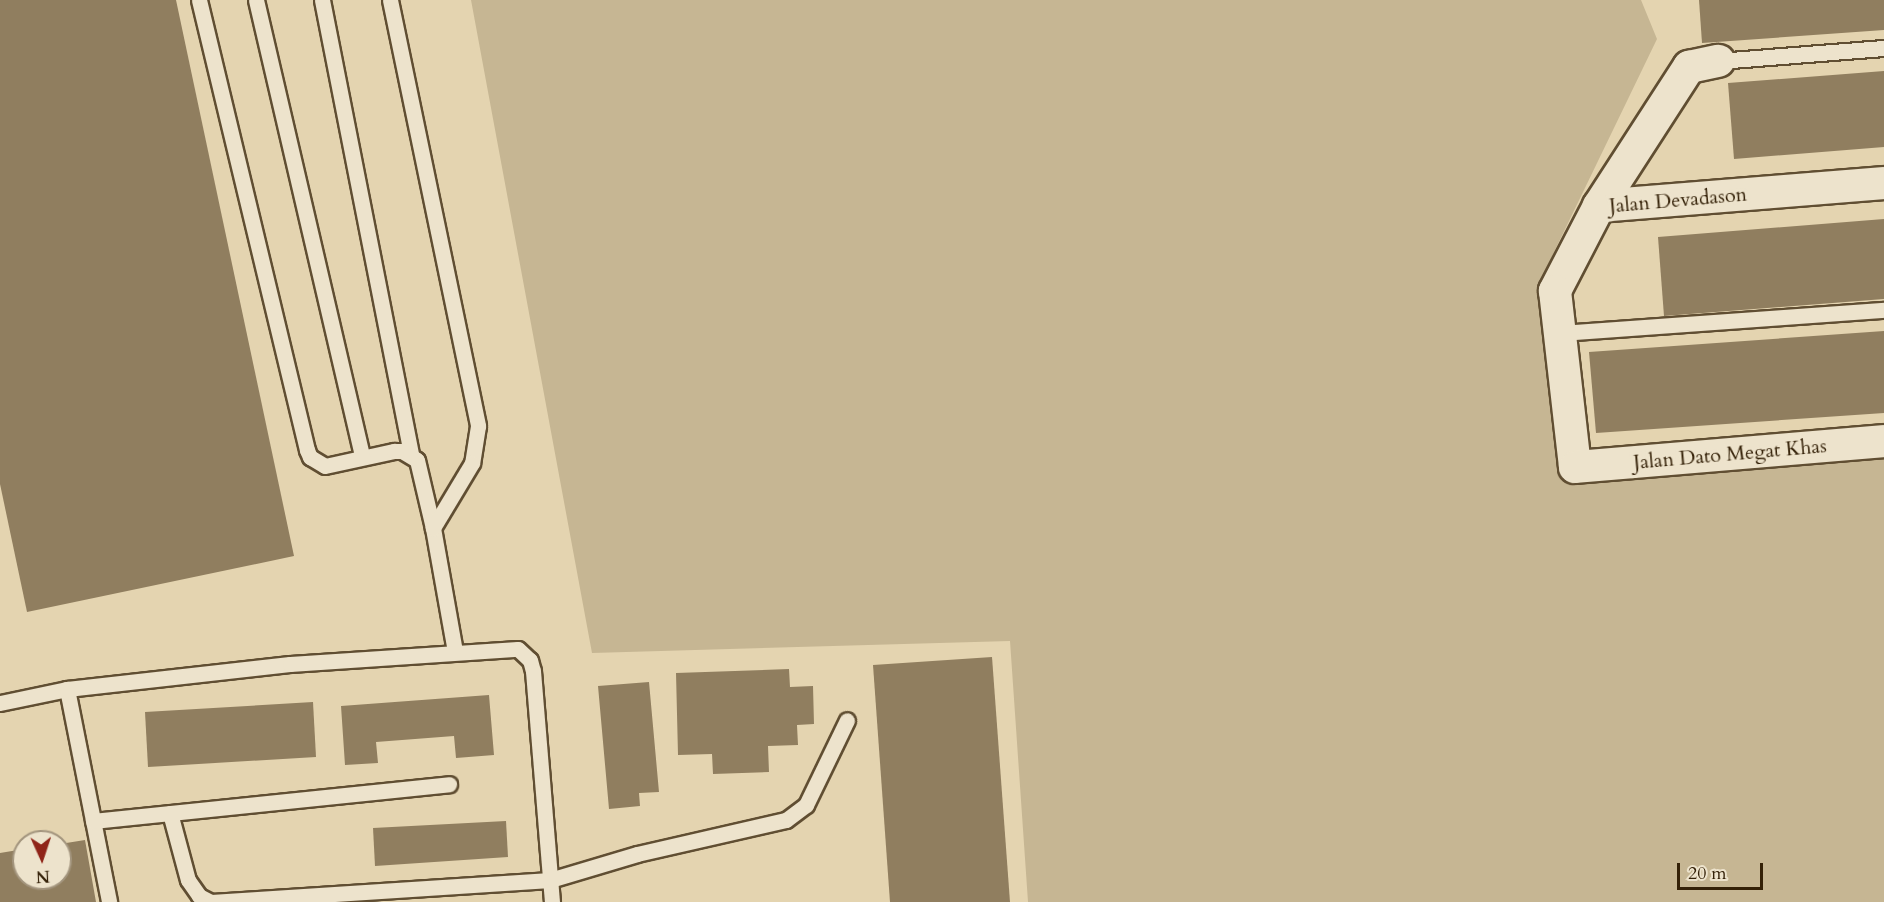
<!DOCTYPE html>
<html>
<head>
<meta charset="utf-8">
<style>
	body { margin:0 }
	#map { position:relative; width:1884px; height:902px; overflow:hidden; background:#e4d4b0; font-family:Cardo,serif }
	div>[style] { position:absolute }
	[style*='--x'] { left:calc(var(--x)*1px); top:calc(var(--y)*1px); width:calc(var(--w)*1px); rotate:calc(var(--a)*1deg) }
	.green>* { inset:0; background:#c6b693 }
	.building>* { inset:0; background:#907e5f }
	.roads { filter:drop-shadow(2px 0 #604e32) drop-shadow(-2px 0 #604e32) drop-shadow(0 2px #604e32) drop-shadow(0 -2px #604e32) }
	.service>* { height:15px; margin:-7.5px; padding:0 7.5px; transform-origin:7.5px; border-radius:7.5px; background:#ede3cc }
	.minor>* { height:32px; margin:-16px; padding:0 16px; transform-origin:16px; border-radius:16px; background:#ede3cc }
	span { translate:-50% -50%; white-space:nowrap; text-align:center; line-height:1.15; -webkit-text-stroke:6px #ede3cc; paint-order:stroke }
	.street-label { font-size:20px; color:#342108 }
	.north { position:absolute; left:12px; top:830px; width:60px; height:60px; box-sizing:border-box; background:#ede3cc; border:2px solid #a3957e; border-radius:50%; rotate:177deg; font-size:16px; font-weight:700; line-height:24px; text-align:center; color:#342108 }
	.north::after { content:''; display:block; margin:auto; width:21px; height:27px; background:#8f2418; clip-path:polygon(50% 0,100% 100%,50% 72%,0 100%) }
	.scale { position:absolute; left:1677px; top:863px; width:86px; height:27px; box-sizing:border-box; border:3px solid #342108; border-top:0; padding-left:8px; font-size:18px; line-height:21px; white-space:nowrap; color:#342108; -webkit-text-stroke:4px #ede3cc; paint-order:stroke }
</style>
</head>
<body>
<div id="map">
	<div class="green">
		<div style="clip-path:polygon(471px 0,1641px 0,1657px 39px,1540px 281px,1558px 473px,1884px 459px,1884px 902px,1028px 902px,1010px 641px,592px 653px)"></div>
	</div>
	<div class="building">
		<div style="clip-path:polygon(0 0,176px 0,294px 556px,27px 612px,0 484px)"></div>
		<div style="clip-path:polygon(1699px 0,1884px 0,1884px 30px,1702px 43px)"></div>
		<div style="clip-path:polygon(1884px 71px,1884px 147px,1734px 159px,1728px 83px)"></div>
		<div style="clip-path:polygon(1884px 219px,1884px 299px,1664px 316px,1658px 237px)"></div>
		<div style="clip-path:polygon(1884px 331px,1884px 413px,1596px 433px,1589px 352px)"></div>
		<div style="clip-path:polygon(992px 657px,1010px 902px,890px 902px,873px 665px)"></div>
		<div style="clip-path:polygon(789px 669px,790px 687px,813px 686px,814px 724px,797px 725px,798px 745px,768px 746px,769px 772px,713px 774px,712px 754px,678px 755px,676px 673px)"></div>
		<div style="clip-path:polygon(649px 682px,659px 792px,639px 793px,640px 806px,609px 809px,598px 686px)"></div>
		<div style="clip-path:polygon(489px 695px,494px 755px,456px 758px,454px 736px,376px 742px,378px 763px,345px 765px,341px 706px)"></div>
		<div style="clip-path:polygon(313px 702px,316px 757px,148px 767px,145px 712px)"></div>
		<div style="clip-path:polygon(506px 821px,508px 857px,375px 866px,373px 828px)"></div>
		<div style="clip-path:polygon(85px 840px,96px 902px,0 902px,0 853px,24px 849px,24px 878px,60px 878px,60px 844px)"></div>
	</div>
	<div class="roads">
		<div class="service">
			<div style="--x:199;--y:0;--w:463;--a:76.5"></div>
			<div style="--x:307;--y:450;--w:8;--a:67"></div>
			<div style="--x:310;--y:457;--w:17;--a:31"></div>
			<div style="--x:325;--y:466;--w:71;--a:-12.3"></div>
			<div style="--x:394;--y:451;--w:8;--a:0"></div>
			<div style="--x:402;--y:451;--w:17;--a:31"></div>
			<div style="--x:417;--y:460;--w:70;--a:76.8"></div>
			<div style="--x:433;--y:528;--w:126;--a:79.9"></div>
			<div style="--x:256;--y:0;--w:469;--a:76.9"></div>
			<div style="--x:322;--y:0;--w:463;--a:78.9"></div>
			<div style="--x:390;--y:0;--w:435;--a:78.3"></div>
			<div style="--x:478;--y:426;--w:37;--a:99"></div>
			<div style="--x:472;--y:463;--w:76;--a:121"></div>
			<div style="--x:1718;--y:61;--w:167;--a:-4.5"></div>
			<div style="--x:1561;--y:333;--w:324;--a:-4.1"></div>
			<div style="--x:67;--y:689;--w:217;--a:78.8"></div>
			<div style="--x:0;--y:703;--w:68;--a:-11.8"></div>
			<div style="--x:67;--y:689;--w:224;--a:-6.4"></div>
			<div style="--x:290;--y:664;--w:228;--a:-3.8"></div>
			<div style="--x:518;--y:649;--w:16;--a:43"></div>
			<div style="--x:530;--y:660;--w:11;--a:75"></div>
			<div style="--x:533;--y:671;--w:232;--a:85.3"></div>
			<div style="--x:170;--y:813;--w:69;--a:75"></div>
			<div style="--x:188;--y:880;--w:19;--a:55"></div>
			<div style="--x:199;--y:896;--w:13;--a:27"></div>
			<div style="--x:93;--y:821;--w:358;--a:-5.9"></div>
			<div style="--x:211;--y:902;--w:340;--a:-3.7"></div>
			<div style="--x:550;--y:880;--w:91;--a:-16.6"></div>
			<div style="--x:637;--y:854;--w:153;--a:-12.9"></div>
			<div style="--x:786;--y:820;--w:25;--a:-37"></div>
			<div style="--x:806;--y:805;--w:94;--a:-64.2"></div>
		</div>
		<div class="minor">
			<div style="--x:1884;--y:183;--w:286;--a:175.4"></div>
			<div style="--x:1599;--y:206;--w:96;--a:117.4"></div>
			<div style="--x:1555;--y:291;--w:177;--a:83.5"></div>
			<div style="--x:1575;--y:467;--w:310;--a:-4.8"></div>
			<div style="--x:1599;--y:206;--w:166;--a:-57.1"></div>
			<div style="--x:1689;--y:67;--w:30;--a:-12"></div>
		</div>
	</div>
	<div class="street-label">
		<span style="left:1678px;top:200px;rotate:-5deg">Jalan Devadason</span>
		<span style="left:1730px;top:454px;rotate:-5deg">Jalan Dato Megat Khas</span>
	</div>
	<div class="north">N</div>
	<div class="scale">20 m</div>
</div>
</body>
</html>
